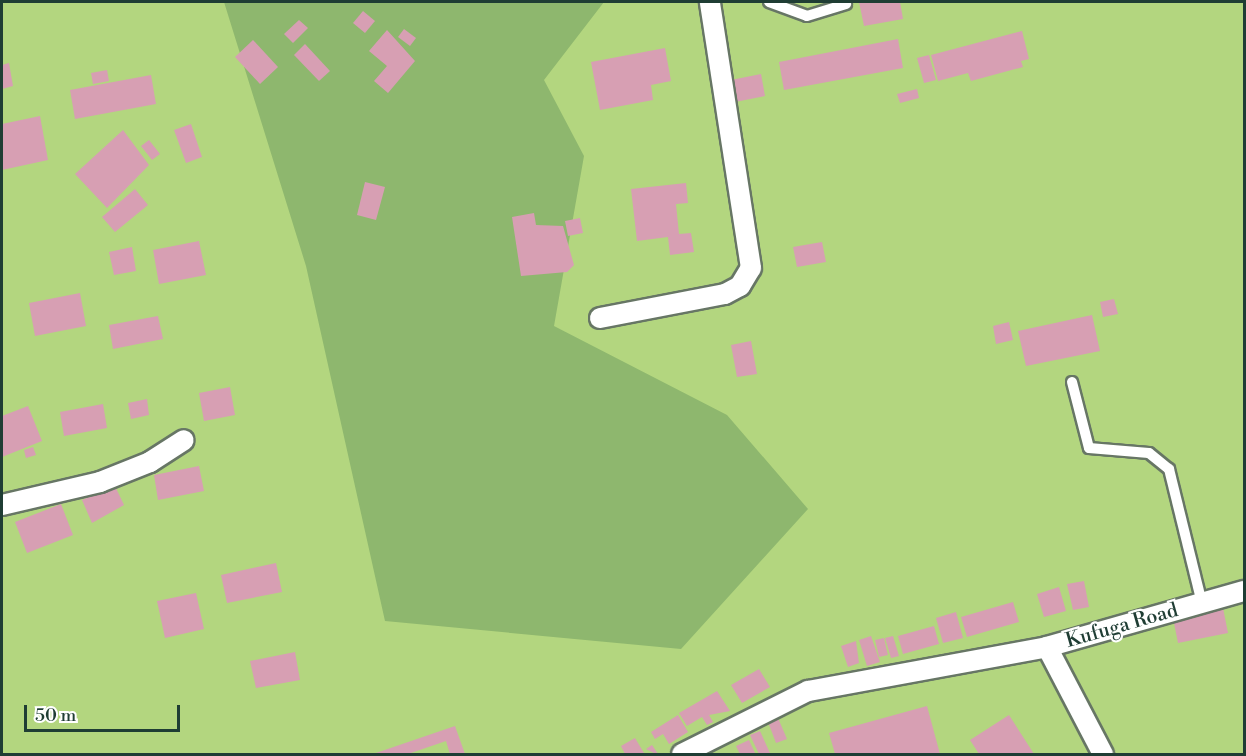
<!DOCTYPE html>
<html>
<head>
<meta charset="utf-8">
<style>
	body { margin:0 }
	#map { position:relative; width:1246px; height:756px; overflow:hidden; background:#ece1bf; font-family:"Libre Bodoni",serif }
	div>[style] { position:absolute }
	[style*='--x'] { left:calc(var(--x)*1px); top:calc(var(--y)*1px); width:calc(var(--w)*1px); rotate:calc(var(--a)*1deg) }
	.green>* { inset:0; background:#b3d67f }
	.forest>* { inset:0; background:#8eb76e }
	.building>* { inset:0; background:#d79fb3 }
	.roads { filter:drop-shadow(2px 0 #677665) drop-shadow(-2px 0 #677665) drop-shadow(0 2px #677665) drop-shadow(0 -2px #677665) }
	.lane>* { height:10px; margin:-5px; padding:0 5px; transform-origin:5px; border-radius:5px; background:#fff }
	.street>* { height:20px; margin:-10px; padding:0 10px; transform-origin:10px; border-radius:10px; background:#fff }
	span { translate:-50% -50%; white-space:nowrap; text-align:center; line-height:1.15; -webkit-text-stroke:4.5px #fff; paint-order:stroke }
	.street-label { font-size:20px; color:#1f3d34 }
	.frame { position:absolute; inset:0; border:3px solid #1f3d34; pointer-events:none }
	.scale { position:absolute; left:24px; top:705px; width:156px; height:27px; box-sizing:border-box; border:3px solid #1f3d34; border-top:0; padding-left:8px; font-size:18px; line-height:21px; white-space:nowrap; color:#1f3d34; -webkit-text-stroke:4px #fff; paint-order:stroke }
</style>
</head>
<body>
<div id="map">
	<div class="green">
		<div style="clip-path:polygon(2px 2px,1244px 2px,1244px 754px,2px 754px)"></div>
	</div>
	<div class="forest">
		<div style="clip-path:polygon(224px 2px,604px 2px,544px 80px,584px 156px,554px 326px,727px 415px,808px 509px,681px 649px,385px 621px,306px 266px)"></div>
	</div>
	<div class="building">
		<div style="clip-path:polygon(859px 2px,900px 2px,903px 19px,864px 26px)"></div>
		<div style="clip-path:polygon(363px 11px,375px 21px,365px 33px,353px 23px)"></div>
		<div style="clip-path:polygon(299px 20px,308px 28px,293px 43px,284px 34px)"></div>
		<div style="clip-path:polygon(404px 29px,416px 38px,410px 46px,398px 37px)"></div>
		<div style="clip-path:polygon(387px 30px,415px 61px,388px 93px,374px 81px,387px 66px,369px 51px)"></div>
		<div style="clip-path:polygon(1022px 31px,1029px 59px,1021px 61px,1023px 67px,971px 81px,968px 73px,938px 81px,931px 55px)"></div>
		<div style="clip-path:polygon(898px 39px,903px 68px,784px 90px,779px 62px)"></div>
		<div style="clip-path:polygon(253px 40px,278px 67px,260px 84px,235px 57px)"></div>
		<div style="clip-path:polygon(305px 44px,330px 71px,319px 81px,294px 55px)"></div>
		<div style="clip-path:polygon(665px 48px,671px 81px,651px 85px,653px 100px,600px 110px,591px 62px)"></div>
		<div style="clip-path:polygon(929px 55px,936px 80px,924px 83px,917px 58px)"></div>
		<div style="clip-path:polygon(9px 63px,13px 86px,2px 89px,2px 65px)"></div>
		<div style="clip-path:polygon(107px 70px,109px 81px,93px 84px,91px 73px)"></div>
		<div style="clip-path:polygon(761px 74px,765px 96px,730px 103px,726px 81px)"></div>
		<div style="clip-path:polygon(151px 75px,156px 104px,75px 119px,70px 90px)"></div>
		<div style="clip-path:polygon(917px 89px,919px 98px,900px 103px,897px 94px)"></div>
		<div style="clip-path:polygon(40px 116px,48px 160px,2px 170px,2px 124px)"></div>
		<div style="clip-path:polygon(191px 124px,202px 157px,186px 163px,174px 130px)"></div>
		<div style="clip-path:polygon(123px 130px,149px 165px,107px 208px,75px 174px)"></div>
		<div style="clip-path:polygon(149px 140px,160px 154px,152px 160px,141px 146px)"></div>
		<div style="clip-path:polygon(365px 182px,385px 187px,376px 220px,357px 215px)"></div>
		<div style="clip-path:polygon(686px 183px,688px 203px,676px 204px,679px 234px,691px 233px,694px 252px,670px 255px,668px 237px,637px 241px,631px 189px)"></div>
		<div style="clip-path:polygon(135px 189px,148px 205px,115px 232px,102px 217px)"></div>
		<div style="clip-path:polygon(534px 213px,536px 225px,563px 226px,574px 265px,567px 272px,521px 276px,512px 217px)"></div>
		<div style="clip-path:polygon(580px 218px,583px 233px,568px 236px,565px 221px)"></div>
		<div style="clip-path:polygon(199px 241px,206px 275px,159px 284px,153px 250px)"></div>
		<div style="clip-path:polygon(822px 242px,826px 262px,797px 267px,793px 247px)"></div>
		<div style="clip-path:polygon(132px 247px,136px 271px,114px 275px,109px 252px)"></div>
		<div style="clip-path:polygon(80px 293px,86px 326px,35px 336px,29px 303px)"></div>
		<div style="clip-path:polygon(1114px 299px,1118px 314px,1103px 317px,1100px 302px)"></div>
		<div style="clip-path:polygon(1092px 315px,1100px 351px,1026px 366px,1018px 331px)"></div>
		<div style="clip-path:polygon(158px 316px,163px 339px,113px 349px,109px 325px)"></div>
		<div style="clip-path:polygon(1009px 322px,1013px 340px,996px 344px,993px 326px)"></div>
		<div style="clip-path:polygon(751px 341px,757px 374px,737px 377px,731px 345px)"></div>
		<div style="clip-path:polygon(230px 387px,235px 415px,204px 421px,199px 393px)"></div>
		<div style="clip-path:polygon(147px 399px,149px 415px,131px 419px,128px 403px)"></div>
		<div style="clip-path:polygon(103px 404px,107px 428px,64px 436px,60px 412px)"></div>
		<div style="clip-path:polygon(28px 406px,42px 441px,2px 457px,2px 467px,2px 416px)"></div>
		<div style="clip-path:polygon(33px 447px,36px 455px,26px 458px,24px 450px)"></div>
		<div style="clip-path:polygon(199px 466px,204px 491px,158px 500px,154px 475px)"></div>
		<div style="clip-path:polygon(115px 486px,124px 505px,92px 523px,82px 500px)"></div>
		<div style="clip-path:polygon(61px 504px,73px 535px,27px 553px,15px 522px)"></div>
		<div style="clip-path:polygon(276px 563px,282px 592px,227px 603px,221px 575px)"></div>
		<div style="clip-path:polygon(1084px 581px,1089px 607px,1073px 610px,1067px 584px)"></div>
		<div style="clip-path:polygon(1059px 587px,1066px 611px,1044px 617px,1037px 594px)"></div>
		<div style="clip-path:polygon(196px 593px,204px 629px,165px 638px,157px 601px)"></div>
		<div style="clip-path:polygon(1013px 602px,1019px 622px,967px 637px,961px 617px)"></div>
		<div style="clip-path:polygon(1223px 608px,1228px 633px,1178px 643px,1173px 618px)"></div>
		<div style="clip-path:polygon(956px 612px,963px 638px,943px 643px,936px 618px)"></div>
		<div style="clip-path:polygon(934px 626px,939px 644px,903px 654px,898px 636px)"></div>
		<div style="clip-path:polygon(871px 636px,880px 662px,867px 666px,859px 640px)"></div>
		<div style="clip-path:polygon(893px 636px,899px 656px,891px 658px,885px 638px)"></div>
		<div style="clip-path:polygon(884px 638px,888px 655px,879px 657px,875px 640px)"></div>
		<div style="clip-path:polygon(856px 641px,859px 663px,848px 667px,841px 646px)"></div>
		<div style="clip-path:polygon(295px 652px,300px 680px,256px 688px,250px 661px)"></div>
		<div style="clip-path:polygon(759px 669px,770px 687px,742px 703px,731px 685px)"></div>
		<div style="clip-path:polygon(717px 691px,730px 711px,709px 715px,713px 722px,707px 725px,702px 717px,687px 726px,679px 713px)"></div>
		<div style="clip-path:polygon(927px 706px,940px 754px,835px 754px,829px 733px)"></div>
		<div style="clip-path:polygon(678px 715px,688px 732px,669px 744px,663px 734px,655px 739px,651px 732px)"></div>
		<div style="clip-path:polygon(1009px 715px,1034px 754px,979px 754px,970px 740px)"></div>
		<div style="clip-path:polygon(778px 718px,787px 739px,776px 743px,768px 722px)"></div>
		<div style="clip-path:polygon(455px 726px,465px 754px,450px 754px,446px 741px,408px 754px,373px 754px)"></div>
		<div style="clip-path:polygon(760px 731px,770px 753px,767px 754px,759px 754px,750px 735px)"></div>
		<div style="clip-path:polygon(635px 738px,644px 753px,625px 754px,621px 746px)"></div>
		<div style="clip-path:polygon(749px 740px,755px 753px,740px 754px,736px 746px)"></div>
		<div style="clip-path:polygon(652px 745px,658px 754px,656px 754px,646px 749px)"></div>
	</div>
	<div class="roads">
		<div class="lane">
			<div style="--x:769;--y:2;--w:40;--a:20.2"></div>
			<div style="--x:807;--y:16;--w:41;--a:-17.1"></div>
			<div style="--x:1072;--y:382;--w:68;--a:75.6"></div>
			<div style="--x:1089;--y:448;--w:60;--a:4.8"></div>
			<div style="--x:1149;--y:453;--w:26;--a:39"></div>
			<div style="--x:1169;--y:469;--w:138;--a:76.2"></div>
		</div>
		<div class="street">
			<div style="--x:600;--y:318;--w:127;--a:-10.9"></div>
			<div style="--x:725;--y:294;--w:17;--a:-28"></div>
			<div style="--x:740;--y:286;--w:21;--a:-59"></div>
			<div style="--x:751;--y:268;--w:269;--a:-98.8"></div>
			<div style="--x:2;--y:505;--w:101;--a:-13.2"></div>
			<div style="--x:100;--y:482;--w:54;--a:-21.8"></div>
			<div style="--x:150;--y:462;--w:40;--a:-32.9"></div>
			<div style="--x:1047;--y:647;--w:121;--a:62.4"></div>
			<div style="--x:682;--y:754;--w:141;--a:-26.6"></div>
			<div style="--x:808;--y:691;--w:243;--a:-10.4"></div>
			<div style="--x:1047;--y:647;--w:205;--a:-15.9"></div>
		</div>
	</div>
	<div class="street-label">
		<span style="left:1122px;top:626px;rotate:-16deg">Kufuga Road</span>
	</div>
	<div class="frame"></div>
	<div class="scale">50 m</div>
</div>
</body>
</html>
